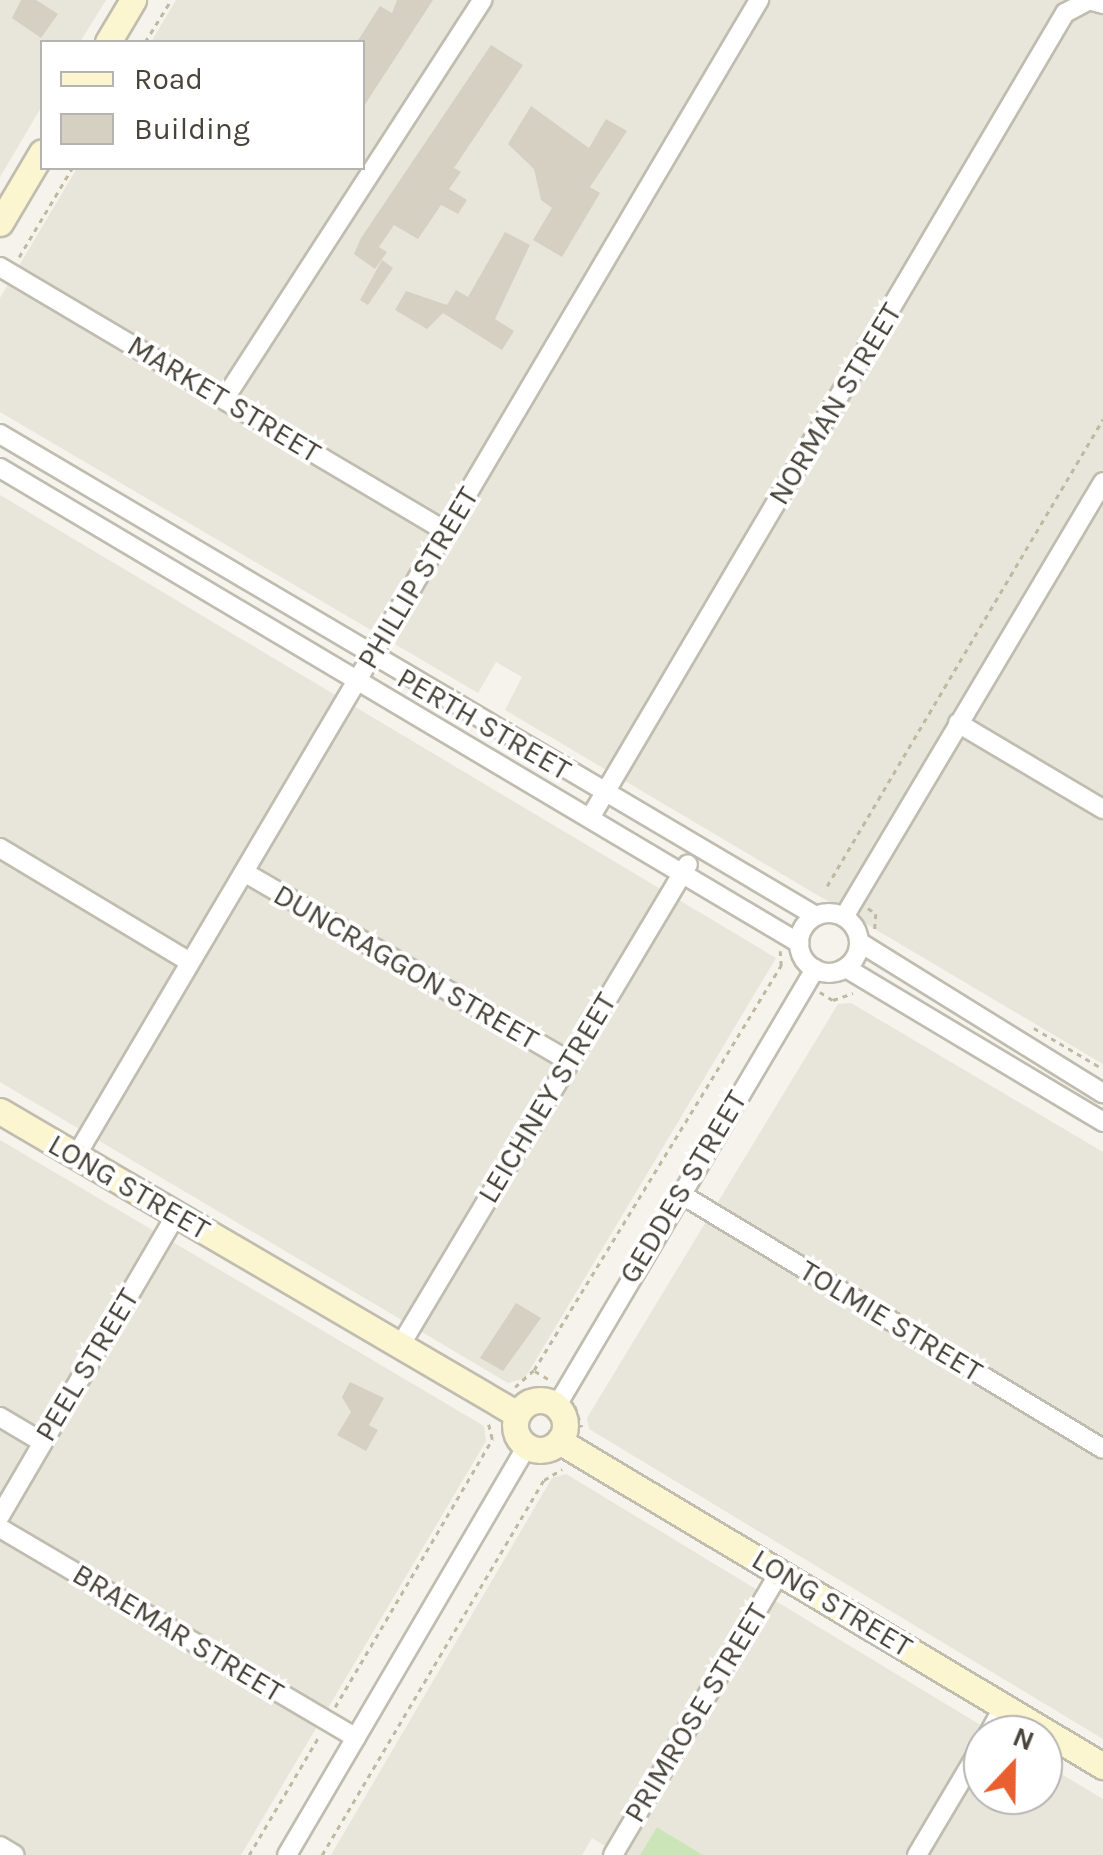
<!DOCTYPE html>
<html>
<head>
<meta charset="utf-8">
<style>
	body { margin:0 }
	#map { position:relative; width:1103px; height:1855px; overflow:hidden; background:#f5f3ec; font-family:Karla,sans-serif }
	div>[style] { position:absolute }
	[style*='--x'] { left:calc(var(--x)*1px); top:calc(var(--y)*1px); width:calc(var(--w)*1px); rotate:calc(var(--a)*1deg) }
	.residential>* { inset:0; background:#e8e5da }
	.green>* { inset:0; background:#cce5b8 }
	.building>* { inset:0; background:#d5d0c2 }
	.path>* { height:2.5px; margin-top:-1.25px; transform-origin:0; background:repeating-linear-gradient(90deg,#c0b9a1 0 5px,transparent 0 10px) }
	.roads { filter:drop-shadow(2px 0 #c0bcaf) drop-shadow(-2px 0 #c0bcaf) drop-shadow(0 2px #c0bcaf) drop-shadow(0 -2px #c0bcaf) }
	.street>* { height:18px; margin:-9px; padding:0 9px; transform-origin:9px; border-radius:9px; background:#fff }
	.street>.ring { margin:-9px; padding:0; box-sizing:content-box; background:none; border:18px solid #fff; border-radius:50% }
	.secondary>* { height:25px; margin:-12.5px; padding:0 12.5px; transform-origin:12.5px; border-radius:12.5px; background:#fbf5d0 }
	.secondary>.ring { margin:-12.5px; padding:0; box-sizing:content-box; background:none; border:25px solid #fbf5d0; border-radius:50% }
	span { translate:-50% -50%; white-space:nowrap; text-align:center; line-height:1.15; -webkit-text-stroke:8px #fff; paint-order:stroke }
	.street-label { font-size:30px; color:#49443a }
	.legend { position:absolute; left:40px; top:40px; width:325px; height:130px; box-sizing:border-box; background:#fff; border:2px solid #b6b4b0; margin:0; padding:12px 18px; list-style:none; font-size:30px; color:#49443a }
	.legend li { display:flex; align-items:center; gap:20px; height:50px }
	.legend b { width:50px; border:2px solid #b6b4b0 }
	.north { position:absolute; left:963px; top:1715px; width:100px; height:100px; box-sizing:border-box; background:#fff; border:2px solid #b6b4b0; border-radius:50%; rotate:22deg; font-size:28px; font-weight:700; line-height:40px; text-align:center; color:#49443a }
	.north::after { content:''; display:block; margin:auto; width:35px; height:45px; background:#e95f2f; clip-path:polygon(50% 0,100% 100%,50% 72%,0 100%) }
</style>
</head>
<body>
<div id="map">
	<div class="residential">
		<div style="clip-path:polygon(0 0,106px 0,80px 42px,42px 42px,42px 106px,0 177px)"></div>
		<div style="clip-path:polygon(176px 0,1103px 0,1103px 1064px,505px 710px,522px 677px,496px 662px,478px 693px,0 412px,0 298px,77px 168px,362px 168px,362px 42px,151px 42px)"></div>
		<div style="clip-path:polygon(0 495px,776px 958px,525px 1378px,508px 1383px,0 1082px)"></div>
		<div style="clip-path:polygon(851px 1003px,1103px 1152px,1103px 1739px,589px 1429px,587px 1418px,838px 1004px)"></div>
		<div style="clip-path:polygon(0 1140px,484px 1426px,486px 1441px,241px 1855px,0 1855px)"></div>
		<div style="clip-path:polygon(566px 1474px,997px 1735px,983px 1735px,983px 1795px,1043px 1795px,1043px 1763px,1103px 1799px,1103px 1855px,703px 1855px,657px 1827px,640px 1855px,620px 1855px,592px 1838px,582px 1855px,331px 1855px,552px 1478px)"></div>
	</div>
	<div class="green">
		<div style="clip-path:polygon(657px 1827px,703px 1855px,640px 1855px)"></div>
	</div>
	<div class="building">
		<div style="clip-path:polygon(21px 0,36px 0,58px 14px,41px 38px,12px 18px)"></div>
		<div style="clip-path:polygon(397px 0,433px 0,362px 109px,362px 42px,357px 42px,380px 6px,392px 13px)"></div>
		<div style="clip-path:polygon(491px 45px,523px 65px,454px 168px,461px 172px,449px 189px,467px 200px,458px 214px,441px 205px,418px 239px,394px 225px,379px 247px,387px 252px,375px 269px,354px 254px,361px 238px)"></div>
		<div style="clip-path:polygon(531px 106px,589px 148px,606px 119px,627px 131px,590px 187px,600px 193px,562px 257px,533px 240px,552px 208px,541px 200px,534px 169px,508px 144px)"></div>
		<div style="clip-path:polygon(505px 232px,530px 245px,495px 319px,514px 331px,502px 350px,443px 313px,427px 329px,395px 310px,406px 291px,447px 305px,456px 290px,468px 297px)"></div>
		<div style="clip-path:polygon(382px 260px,393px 268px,368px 305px,360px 300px)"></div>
		<div style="clip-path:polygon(516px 1303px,541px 1318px,503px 1371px,480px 1358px)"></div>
		<div style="clip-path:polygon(350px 1382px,384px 1398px,369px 1425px,378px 1430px,366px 1451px,337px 1435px,351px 1412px,342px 1397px)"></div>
	</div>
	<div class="path">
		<div style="--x:145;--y:42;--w:49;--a:-58.2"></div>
		<div style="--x:19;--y:257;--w:104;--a:-59.2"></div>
		<div style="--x:827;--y:886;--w:542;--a:-59.42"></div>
		<div style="--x:868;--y:908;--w:10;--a:37"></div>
		<div style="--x:876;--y:914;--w:16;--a:94"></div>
		<div style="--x:820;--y:992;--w:15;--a:32"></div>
		<div style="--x:833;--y:1000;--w:21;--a:-19"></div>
		<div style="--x:1034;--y:1028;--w:80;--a:30.7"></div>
		<div style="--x:535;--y:1371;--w:17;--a:31"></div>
		<div style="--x:515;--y:1387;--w:25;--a:-42"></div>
		<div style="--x:534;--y:1370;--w:474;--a:-58.6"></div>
		<div style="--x:781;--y:966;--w:15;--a:-94"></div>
		<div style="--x:575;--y:1406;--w:22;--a:72"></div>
		<div style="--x:335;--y:1707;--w:311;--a:-59.6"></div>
		<div style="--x:492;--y:1439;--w:16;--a:-104"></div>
		<div style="--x:249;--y:1855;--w:138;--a:-59.5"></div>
		<div style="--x:322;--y:1855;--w:436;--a:-59.4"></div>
		<div style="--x:544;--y:1480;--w:21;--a:-31"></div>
	</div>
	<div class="roads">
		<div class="street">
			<div style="--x:0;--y:267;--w:520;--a:30.66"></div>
			<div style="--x:225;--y:398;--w:474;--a:-57.1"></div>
			<div style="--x:0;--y:434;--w:948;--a:30.57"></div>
			<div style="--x:0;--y:468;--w:930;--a:30.73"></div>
			<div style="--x:958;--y:723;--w:169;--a:30.7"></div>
			<div style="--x:590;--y:818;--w:935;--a:-59.46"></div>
			<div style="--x:1065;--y:13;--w:27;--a:-28"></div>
			<div style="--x:1089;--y:0;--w:15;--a:16"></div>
			<div style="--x:0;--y:848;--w:219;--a:31"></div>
			<div style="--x:244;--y:872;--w:376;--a:30.2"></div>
			<div class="ring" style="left:799px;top:913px;width:42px;height:42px"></div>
			<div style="--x:844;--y:917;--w:506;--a:-59.23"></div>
			<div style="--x:859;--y:942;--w:287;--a:31.8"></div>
			<div style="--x:846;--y:968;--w:300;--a:30.9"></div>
			<div style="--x:76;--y:1156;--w:1343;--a:-59.42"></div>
			<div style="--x:679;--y:1193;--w:495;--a:31.1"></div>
			<div style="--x:400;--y:1346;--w:561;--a:-59.14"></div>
			<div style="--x:556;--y:1407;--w:509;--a:-59.4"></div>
			<div style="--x:0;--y:1417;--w:49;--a:30.8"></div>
			<div style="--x:0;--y:1516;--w:349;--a:-59.7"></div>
			<div style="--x:0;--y:1528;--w:413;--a:30.5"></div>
			<div style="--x:988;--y:1735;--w:33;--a:-61"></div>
			<div style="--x:0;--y:1846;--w:17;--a:31"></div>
			<div style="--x:287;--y:1855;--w:473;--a:-59.6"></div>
			<div style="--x:613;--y:1855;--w:329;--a:-59.5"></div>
			<div style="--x:917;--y:1855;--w:129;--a:-59.3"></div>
		</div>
		<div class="secondary">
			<div style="--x:108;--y:42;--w:49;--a:-59.2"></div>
			<div style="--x:0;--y:223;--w:82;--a:-59.4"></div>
			<div style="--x:0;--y:1111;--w:599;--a:30.37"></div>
			<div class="ring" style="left:515px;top:1400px;width:25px;height:25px"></div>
			<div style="--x:559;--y:1441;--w:634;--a:30.86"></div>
		</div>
	</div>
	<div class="street-label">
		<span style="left:224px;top:399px;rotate:31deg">MARKET STREET</span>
		<span style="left:835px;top:404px;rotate:-59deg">NORMAN STREET</span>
		<span style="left:418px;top:578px;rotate:-59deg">PHILLIP STREET</span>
		<span style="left:484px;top:724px;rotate:30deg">PERTH STREET</span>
		<span style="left:406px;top:967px;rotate:30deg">DUNCRAGGON STREET</span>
		<span style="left:547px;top:1098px;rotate:-59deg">LEICHNEY STREET</span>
		<span style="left:129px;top:1187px;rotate:30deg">LONG STREET</span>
		<span style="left:683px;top:1187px;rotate:-59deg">GEDDES STREET</span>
		<span style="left:891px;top:1321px;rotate:31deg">TOLMIE STREET</span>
		<span style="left:87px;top:1365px;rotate:-59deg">PEEL STREET</span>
		<span style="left:832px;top:1603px;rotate:31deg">LONG STREET</span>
		<span style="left:178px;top:1633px;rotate:31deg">BRAEMAR STREET</span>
		<span style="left:696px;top:1713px;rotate:-59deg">PRIMROSE STREET</span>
	</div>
	<ul class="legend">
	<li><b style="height:12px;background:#fbf5d0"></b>Road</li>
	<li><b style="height:28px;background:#d5d0c2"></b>Building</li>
	</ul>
	<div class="north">N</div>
</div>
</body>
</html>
